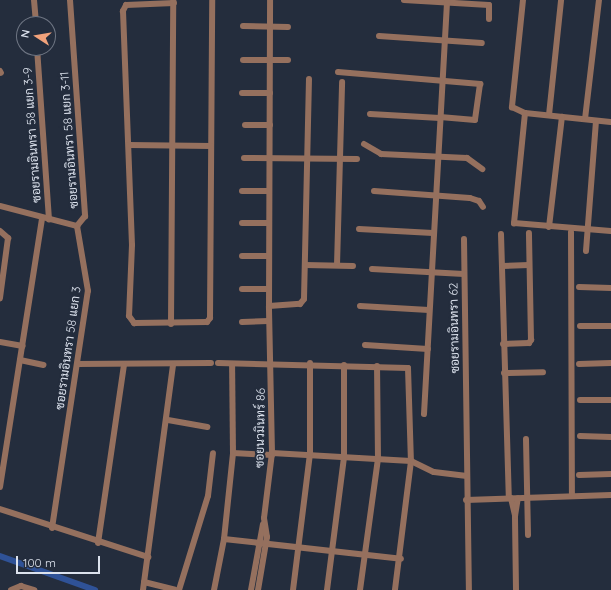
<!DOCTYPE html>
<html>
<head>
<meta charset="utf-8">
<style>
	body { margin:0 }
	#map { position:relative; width:611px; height:590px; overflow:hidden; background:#242d3d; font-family:Quicksand,Sarabun,sans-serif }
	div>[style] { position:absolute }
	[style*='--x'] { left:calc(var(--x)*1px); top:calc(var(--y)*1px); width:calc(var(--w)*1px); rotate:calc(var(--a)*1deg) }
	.canal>* { height:6px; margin:-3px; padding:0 3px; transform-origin:3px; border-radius:3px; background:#2f5297 }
	.minor>* { height:6px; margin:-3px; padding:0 3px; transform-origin:3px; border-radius:3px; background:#95705e }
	span { translate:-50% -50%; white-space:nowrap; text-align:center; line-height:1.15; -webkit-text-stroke:4px #242d3d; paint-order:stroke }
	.street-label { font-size:12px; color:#dce2ed }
	.north { position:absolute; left:16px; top:16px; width:40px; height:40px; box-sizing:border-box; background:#242d3d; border:1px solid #6e7583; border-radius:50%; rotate:282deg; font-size:11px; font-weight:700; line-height:16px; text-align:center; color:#dce2ed }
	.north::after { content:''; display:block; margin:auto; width:14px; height:18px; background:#f1a27b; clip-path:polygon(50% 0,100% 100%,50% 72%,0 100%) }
	.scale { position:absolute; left:16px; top:556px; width:84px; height:18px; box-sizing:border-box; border:2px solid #dce2ed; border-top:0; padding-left:5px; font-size:12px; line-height:14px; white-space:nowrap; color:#dce2ed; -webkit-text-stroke:3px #242d3d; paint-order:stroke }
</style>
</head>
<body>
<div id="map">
	<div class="canal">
		<div style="--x:0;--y:556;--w:101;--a:19.7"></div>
	</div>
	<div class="minor">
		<div style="--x:34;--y:0;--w:24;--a:85"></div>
		<div style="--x:70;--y:0;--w:217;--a:86"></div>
		<div style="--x:85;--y:216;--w:13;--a:129"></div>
		<div style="--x:404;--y:0;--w:85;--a:3.4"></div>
		<div style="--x:489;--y:5;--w:14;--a:90"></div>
		<div style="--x:523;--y:0;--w:108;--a:95.9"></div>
		<div style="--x:512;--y:107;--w:14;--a:25"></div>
		<div style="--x:525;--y:113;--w:86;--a:6"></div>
		<div style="--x:174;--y:3;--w:48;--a:177.6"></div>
		<div style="--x:126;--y:5;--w:7;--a:117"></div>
		<div style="--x:123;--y:11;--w:234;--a:87.8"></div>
		<div style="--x:132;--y:245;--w:71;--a:92.4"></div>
		<div style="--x:129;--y:316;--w:9;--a:54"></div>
		<div style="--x:134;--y:323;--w:73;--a:-0.8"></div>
		<div style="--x:207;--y:322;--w:5;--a:-53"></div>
		<div style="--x:210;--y:318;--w:318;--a:-89.6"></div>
		<div style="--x:243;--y:26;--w:45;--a:1.3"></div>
		<div style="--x:379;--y:36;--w:103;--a:3.9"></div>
		<div style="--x:37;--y:48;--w:172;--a:86"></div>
		<div style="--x:243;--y:60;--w:45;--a:0"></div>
		<div style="--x:0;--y:71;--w:2;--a:63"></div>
		<div style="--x:338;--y:72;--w:143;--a:4.8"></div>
		<div style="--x:480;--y:84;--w:36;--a:98"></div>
		<div style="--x:475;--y:120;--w:35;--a:-175"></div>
		<div style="--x:242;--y:93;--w:28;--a:0"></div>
		<div style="--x:525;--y:113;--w:111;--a:95.7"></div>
		<div style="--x:514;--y:223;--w:97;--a:4.7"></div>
		<div style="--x:370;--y:114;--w:70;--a:3.3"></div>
		<div style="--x:549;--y:115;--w:116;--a:-84"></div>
		<div style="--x:585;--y:119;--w:120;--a:-83.3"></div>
		<div style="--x:245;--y:125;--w:25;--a:0"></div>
		<div style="--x:364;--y:144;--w:20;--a:30"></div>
		<div style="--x:381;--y:154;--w:86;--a:2.7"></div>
		<div style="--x:467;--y:158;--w:19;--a:36"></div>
		<div style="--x:129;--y:145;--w:82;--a:0.7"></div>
		<div style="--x:244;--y:158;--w:113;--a:0.5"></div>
		<div style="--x:242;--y:191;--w:27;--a:0"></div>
		<div style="--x:374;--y:191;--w:96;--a:4.2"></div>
		<div style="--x:470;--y:198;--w:9;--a:18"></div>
		<div style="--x:479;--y:201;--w:7;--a:56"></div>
		<div style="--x:0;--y:206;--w:80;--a:14.6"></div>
		<div style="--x:242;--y:223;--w:27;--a:0"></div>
		<div style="--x:549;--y:227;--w:111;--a:-83.3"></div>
		<div style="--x:359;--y:229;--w:74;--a:3.1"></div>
		<div style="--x:0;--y:231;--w:11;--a:41"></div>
		<div style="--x:8;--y:238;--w:61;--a:97.6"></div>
		<div style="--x:571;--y:232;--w:264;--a:89.8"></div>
		<div style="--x:501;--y:234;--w:264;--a:88.3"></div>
		<div style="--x:464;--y:239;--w:351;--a:89.2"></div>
		<div style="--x:586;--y:251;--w:130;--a:-85.6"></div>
		<div style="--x:242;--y:256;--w:27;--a:0"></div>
		<div style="--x:305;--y:265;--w:48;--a:1.2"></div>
		<div style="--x:337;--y:265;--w:183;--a:-88.4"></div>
		<div style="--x:502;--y:266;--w:27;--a:-2"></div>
		<div style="--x:372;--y:269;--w:92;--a:3.1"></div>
		<div style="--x:579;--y:287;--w:32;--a:2"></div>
		<div style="--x:242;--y:289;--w:27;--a:0"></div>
		<div style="--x:269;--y:306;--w:306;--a:-89.8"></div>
		<div style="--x:360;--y:306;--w:69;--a:3.3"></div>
		<div style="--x:242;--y:322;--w:26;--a:-2"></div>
		<div style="--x:171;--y:324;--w:324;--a:-89.6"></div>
		<div style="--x:580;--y:326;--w:31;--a:0"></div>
		<div style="--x:0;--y:342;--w:23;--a:10"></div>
		<div style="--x:503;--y:344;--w:26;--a:-2"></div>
		<div style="--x:529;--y:343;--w:4;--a:-56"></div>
		<div style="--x:531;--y:340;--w:107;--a:-91.1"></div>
		<div style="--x:365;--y:345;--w:63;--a:3.6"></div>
		<div style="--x:20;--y:360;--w:24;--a:12"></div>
		<div style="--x:218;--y:363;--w:190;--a:1.5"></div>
		<div style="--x:408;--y:368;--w:93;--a:88.2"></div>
		<div style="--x:411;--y:461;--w:130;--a:97.1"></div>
		<div style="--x:77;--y:364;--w:134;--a:-0.4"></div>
		<div style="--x:579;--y:364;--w:32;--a:-2"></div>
		<div style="--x:504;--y:373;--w:39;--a:-1"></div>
		<div style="--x:580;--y:400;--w:31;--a:0"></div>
		<div style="--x:424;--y:414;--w:415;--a:-86.8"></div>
		<div style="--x:168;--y:420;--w:40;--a:10"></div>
		<div style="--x:580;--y:436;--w:31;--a:2"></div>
		<div style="--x:526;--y:439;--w:96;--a:88.8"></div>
		<div style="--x:233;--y:453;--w:39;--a:3"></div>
		<div style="--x:272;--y:453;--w:139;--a:3.3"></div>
		<div style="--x:411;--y:461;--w:25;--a:26"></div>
		<div style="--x:434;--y:472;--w:31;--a:7"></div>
		<div style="--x:579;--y:475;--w:32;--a:-2"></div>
		<div style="--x:0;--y:487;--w:272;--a:-81.1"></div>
		<div style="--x:511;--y:498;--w:18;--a:77"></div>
		<div style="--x:466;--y:500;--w:145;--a:-2"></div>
		<div style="--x:0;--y:509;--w:156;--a:18"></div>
		<div style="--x:52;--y:528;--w:240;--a:-81.4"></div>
		<div style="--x:88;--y:291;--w:66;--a:-99.6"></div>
		<div style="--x:224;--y:539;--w:178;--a:6.4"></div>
		<div style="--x:98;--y:543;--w:180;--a:-81.7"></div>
		<div style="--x:144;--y:582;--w:32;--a:14"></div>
		<div style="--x:11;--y:590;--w:11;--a:-22"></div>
		<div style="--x:21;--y:586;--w:14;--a:17"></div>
		<div style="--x:143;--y:590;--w:227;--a:-82.4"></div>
		<div style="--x:179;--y:590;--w:98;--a:-72.9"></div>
		<div style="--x:208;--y:496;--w:43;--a:-83.4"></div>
		<div style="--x:214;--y:590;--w:52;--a:-78.9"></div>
		<div style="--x:224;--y:539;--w:86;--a:-84"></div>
		<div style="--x:233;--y:453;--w:89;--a:-90.6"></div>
		<div style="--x:251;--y:590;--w:67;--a:-79.7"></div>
		<div style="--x:258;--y:590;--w:54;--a:-80.4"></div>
		<div style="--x:267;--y:537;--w:19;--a:-99"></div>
		<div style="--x:264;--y:518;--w:65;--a:-83"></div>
		<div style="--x:272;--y:453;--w:147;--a:-91.2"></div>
		<div style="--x:269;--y:306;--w:31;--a:-4"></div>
		<div style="--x:300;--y:304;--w:6;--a:-51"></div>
		<div style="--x:304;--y:299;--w:220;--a:-88.7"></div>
		<div style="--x:293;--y:590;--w:137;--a:-82.9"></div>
		<div style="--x:310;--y:454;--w:91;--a:-90"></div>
		<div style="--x:327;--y:590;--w:134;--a:-82.7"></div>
		<div style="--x:344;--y:457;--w:92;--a:-90"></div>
		<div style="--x:360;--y:590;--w:132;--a:-82.2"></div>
		<div style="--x:378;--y:459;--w:93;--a:-90.6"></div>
		<div style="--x:516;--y:590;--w:74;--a:-90.8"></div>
		<div style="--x:515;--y:516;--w:18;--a:-81"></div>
	</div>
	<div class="street-label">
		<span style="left:32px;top:135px;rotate:-94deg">ซอยรามอินทรา 58 แยก 3-9</span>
		<span style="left:69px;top:140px;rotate:-94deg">ซอยรามอินทรา 58 แยก 3-11</span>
		<span style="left:454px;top:328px;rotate:-91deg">ซอยรามอินทรา 62</span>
		<span style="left:68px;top:348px;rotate:-82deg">ซอยรามอินทรา 58 แยก 3</span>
		<span style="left:260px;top:428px;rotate:-89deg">ซอยนวมินทร์ 86</span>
	</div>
	<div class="north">N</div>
	<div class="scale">100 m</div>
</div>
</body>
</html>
